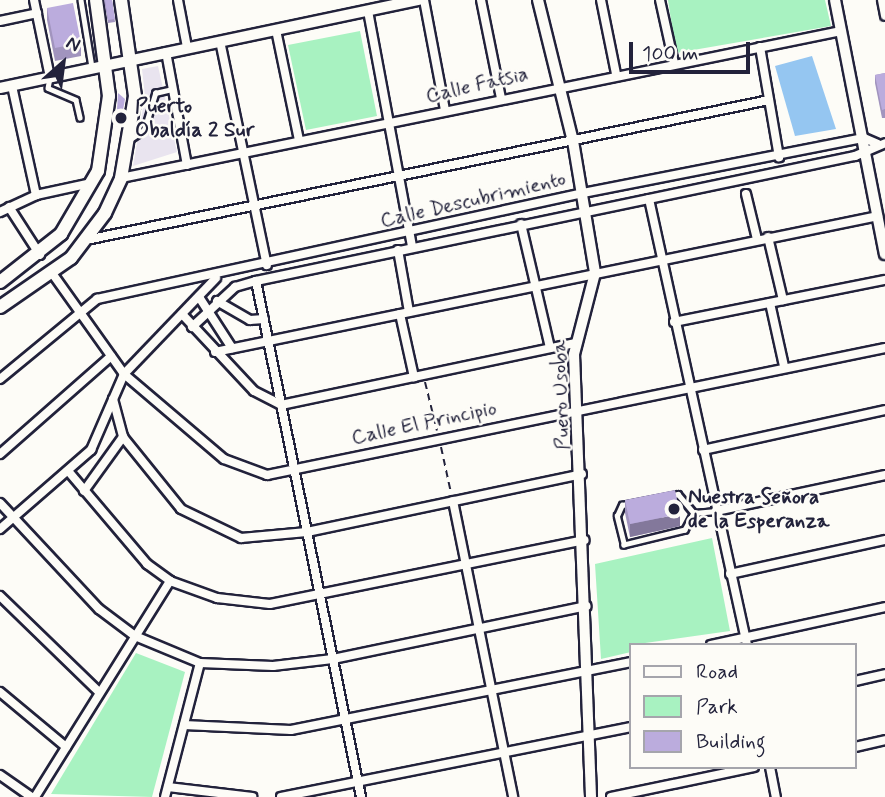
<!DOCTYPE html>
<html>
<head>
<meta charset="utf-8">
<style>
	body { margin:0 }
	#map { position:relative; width:885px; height:797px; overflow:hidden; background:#fdfcf7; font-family:Mynerve,sans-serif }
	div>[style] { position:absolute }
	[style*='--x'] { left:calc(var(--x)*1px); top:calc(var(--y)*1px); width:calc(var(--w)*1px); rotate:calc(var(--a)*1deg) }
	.built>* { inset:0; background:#e9e4ef }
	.green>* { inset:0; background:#a8f2c1 }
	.water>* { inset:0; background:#95c6f1 }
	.path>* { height:2px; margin-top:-1px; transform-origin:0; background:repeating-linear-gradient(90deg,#22223b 0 7px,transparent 0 12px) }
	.roads { filter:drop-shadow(2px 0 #22223b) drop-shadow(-2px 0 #22223b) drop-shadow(0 2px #22223b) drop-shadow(0 -2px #22223b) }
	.service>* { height:4.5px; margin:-2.25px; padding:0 2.25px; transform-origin:2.25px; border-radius:2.25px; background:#fdfcf7 }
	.minor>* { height:8px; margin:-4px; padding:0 4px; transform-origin:4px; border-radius:4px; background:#fdfcf7 }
	.tertiary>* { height:10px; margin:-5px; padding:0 5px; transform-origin:5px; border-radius:5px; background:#fdfcf7 }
	.secondary>* { height:12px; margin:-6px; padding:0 6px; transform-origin:6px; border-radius:6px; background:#fdfcf7 }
	.wall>* { inset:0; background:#a194be }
	.shaded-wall>* { inset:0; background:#83789b }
	.building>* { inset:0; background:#bbacdd }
	.dots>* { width:19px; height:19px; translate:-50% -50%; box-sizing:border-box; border:4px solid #fdfcf7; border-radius:50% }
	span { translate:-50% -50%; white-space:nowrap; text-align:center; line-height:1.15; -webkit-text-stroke:5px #fdfcf7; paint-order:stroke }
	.street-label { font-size:21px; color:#22223b }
	.poi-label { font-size:21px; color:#22223b; font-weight:700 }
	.left { translate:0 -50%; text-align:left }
	.legend { position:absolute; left:629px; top:643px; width:228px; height:126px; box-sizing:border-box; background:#fdfcf7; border:2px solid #a5a5ac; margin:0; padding:9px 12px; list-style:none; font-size:21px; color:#22223b }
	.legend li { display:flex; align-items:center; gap:14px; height:35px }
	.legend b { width:35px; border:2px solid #a5a5ac }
	.north { position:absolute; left:28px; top:28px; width:70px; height:70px; -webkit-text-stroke:5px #fdfcf7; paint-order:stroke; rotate:28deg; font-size:19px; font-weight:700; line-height:28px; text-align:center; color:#22223b }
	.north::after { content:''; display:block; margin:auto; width:24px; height:32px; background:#22223b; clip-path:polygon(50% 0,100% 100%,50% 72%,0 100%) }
	.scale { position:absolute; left:629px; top:42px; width:121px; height:32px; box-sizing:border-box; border:4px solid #22223b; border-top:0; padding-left:9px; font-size:21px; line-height:24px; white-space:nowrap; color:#22223b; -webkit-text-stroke:5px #fdfcf7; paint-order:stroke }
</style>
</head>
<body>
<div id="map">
	<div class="built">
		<div style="clip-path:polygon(158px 66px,177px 152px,133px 166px,145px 96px,142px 69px)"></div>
	</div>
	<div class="green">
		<div style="clip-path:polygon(668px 0,825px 0,831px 26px,676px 53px)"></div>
		<div style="clip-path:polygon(360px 31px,377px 116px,306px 130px,288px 45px)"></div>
		<div style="clip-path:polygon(712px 538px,730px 631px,631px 645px,631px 652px,601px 659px,595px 564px)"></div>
		<div style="clip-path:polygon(136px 653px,185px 672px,152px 797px,51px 794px)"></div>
	</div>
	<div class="water">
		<div style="clip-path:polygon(812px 56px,836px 129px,795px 136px,775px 66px)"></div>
	</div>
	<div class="path">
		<div style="--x:425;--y:382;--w:50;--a:76.2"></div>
		<div style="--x:441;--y:447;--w:47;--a:77.7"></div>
	</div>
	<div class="roads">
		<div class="service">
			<div style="--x:81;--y:0;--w:68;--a:80.7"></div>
			<div style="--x:50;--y:78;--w:10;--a:101"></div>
			<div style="--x:48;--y:88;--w:30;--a:23"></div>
			<div style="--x:76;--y:100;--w:18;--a:77"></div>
			<div style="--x:132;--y:138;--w:14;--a:-34"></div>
			<div style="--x:144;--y:130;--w:39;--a:-73"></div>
			<div style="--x:155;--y:93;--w:18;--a:-13"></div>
			<div style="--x:678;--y:494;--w:25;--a:50"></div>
			<div style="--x:694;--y:513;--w:19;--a:118"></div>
			<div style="--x:685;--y:530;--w:63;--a:166.2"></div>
			<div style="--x:624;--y:545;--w:30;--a:-104"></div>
			<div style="--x:617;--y:516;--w:12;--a:-66"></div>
			<div style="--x:622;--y:505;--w:57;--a:-11.1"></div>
			<div style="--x:694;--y:513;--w:22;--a:-5"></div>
		</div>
		<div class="minor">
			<div style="--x:34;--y:0;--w:79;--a:78.3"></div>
			<div style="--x:178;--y:0;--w:48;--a:79.2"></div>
			<div style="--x:424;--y:0;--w:112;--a:79.2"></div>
			<div style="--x:481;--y:0;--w:100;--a:78.5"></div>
			<div style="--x:601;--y:0;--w:76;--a:78.5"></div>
			<div style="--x:660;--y:0;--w:65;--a:77.5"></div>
			<div style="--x:882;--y:0;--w:16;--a:79"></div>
			<div style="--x:368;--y:11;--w:240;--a:79.4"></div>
			<div style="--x:0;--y:21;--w:38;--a:-12"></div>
			<div style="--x:276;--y:30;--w:112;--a:78.2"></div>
			<div style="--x:220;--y:41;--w:229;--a:78.2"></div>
			<div style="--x:760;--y:47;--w:112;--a:80.2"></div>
			<div style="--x:166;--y:52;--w:115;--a:79.5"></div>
			<div style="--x:12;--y:86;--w:112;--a:77.6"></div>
			<div style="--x:121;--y:178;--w:735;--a:-11.54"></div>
			<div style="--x:746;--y:194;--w:46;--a:76.3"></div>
			<div style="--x:649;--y:199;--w:457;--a:77.6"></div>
			<div style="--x:9;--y:207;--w:57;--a:57.1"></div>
			<div style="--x:0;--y:212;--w:40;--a:-25"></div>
			<div style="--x:36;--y:195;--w:56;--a:-12.3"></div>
			<div style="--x:521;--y:224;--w:127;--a:76.8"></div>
			<div style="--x:768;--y:237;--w:65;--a:76.6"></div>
			<div style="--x:86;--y:240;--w:697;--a:-11.58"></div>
			<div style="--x:398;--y:250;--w:63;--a:79.9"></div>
			<div style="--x:52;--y:273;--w:124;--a:54.5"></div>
			<div style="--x:124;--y:374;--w:131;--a:40.4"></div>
			<div style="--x:224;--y:459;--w:46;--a:20.4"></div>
			<div style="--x:267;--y:475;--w:631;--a:-11.61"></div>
			<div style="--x:256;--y:281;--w:527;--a:78.5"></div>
			<div style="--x:199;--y:297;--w:61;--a:57.1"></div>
			<div style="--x:217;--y:301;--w:38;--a:30"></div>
			<div style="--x:250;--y:320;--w:14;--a:-4"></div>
			<div style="--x:770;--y:303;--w:65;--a:77.5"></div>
			<div style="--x:182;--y:314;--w:105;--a:46.9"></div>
			<div style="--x:254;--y:391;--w:30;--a:27"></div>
			<div style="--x:281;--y:405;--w:300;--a:-11.9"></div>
			<div style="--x:400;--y:314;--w:65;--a:77.5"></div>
			<div style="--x:674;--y:322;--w:215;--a:-11.3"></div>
			<div style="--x:192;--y:327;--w:59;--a:-42.9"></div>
			<div style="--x:235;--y:287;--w:22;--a:-16"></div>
			<div style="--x:256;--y:281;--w:612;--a:-11.79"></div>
			<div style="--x:855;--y:156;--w:33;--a:-23"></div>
			<div style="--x:215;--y:352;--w:677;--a:-11.59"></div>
			<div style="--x:0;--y:379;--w:126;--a:-39.5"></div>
			<div style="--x:97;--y:299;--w:497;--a:-12.3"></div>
			<div style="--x:583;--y:193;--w:286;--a:-11.1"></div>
			<div style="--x:864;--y:138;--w:15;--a:23"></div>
			<div style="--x:113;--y:399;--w:39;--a:75"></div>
			<div style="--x:123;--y:437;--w:92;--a:51.1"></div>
			<div style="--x:181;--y:509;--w:67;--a:25.8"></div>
			<div style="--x:241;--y:538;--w:66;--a:-5.2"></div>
			<div style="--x:307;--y:532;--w:281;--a:-11.9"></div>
			<div style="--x:703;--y:450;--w:186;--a:-12.4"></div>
			<div style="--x:0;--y:454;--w:148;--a:-41.4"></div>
			<div style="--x:69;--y:472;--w:121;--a:49.7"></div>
			<div style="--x:147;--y:564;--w:29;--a:36"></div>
			<div style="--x:170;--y:581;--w:50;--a:19.9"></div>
			<div style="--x:217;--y:598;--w:53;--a:6.5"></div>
			<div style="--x:270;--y:604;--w:321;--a:-11.5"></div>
			<div style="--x:84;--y:491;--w:67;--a:-54.2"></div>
			<div style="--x:453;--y:501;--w:302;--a:78.5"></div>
			<div style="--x:0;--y:503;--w:145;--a:47"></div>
			<div style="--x:99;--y:609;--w:45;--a:36.9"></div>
			<div style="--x:135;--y:636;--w:70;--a:22.6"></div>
			<div style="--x:200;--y:663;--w:73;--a:2.4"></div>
			<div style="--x:273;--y:666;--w:60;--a:-6.7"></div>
			<div style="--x:333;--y:659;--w:259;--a:-11.8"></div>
			<div style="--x:716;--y:511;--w:173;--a:-12"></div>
			<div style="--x:0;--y:529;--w:121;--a:-41"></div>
			<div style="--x:91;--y:450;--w:83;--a:-66.5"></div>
			<div style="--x:124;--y:374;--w:133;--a:-46.2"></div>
			<div style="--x:730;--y:574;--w:159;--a:-12.4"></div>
			<div style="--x:0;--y:596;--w:138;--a:44.1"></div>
			<div style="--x:711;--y:645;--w:178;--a:-12.3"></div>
			<div style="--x:855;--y:681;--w:31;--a:-13"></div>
			<div style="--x:0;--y:692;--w:86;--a:39.8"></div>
			<div style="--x:184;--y:725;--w:107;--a:2.7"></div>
			<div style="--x:291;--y:730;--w:347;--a:-11.3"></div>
			<div style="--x:855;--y:747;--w:31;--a:-13"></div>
			<div style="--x:770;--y:767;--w:31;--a:79"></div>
			<div style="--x:0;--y:775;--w:39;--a:35"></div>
			<div style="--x:168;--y:787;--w:85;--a:6.8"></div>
			<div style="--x:35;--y:797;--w:255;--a:-58"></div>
			<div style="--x:165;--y:797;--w:138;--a:-75.4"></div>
			<div style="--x:281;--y:797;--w:357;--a:-11.3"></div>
			<div style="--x:611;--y:797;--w:146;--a:-11.8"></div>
		</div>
		<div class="tertiary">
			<div style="--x:538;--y:0;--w:145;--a:76.1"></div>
			<div style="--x:573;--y:141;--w:134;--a:80.5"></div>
			<div style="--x:595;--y:273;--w:84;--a:104.5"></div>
			<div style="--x:574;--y:354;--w:443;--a:87.8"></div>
			<div style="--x:835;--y:0;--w:259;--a:78.9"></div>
			<div style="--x:0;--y:88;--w:428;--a:-11.9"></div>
		</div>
		<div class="secondary">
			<div style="--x:0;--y:282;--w:78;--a:-38.2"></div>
			<div style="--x:61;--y:234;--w:73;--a:-59.6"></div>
			<div style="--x:98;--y:171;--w:76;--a:-81.7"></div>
			<div style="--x:109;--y:96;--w:97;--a:-97.7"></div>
			<div style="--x:0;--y:307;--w:86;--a:-34.6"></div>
			<div style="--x:71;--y:258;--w:56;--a:-52.9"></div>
			<div style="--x:105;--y:213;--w:38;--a:-65"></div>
			<div style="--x:121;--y:178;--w:83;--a:-80.3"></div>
			<div style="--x:135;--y:96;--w:97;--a:-98.3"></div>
		</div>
	</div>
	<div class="wall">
		<div style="clip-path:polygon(104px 0,112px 0,115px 22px,108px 23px)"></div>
		<div style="clip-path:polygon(47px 8px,81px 43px,81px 56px,55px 61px,47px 20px)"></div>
		<div style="clip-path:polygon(885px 73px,885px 118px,882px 118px,875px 83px,875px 75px)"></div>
		<div style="clip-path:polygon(625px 500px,680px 526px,630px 537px,625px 513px)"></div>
	</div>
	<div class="shaded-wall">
		<div style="clip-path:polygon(680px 514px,680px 526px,630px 537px,630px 524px)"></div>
	</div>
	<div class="building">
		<div style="clip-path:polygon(105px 0,112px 0,115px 19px,108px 20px)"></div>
		<div style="clip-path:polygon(73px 3px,81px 43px,55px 48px,47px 8px)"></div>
		<div style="clip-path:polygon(885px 73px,885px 109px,882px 110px,875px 75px)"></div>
		<div style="clip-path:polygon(118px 93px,125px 99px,120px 127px,116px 126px)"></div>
		<div style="clip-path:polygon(675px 490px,680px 514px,630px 524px,625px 500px)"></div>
	</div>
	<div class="dots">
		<div style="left:121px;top:118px;background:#22223b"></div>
		<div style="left:674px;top:509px;background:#22223b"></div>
	</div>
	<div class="street-label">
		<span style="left:477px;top:85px;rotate:-13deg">Calle Fatsia</span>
		<span style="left:473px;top:200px;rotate:-13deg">Calle Descubrimiento</span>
		<span style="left:561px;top:395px;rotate:-92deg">Puero Usoba</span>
		<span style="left:424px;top:423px;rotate:-12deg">Calle El Principio</span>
	</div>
	<div class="poi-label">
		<span class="left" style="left:135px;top:118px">Puerto<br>Obaldía 2 Sur</span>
		<span class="left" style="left:688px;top:509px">Nuestra Señora<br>de la Esperanza</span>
	</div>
	<ul class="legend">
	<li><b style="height:9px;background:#fdfcf7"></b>Road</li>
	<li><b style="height:19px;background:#a8f2c1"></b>Park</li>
	<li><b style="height:19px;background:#bbacdd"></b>Building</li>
	</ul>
	<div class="north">N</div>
	<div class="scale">100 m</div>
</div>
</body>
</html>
